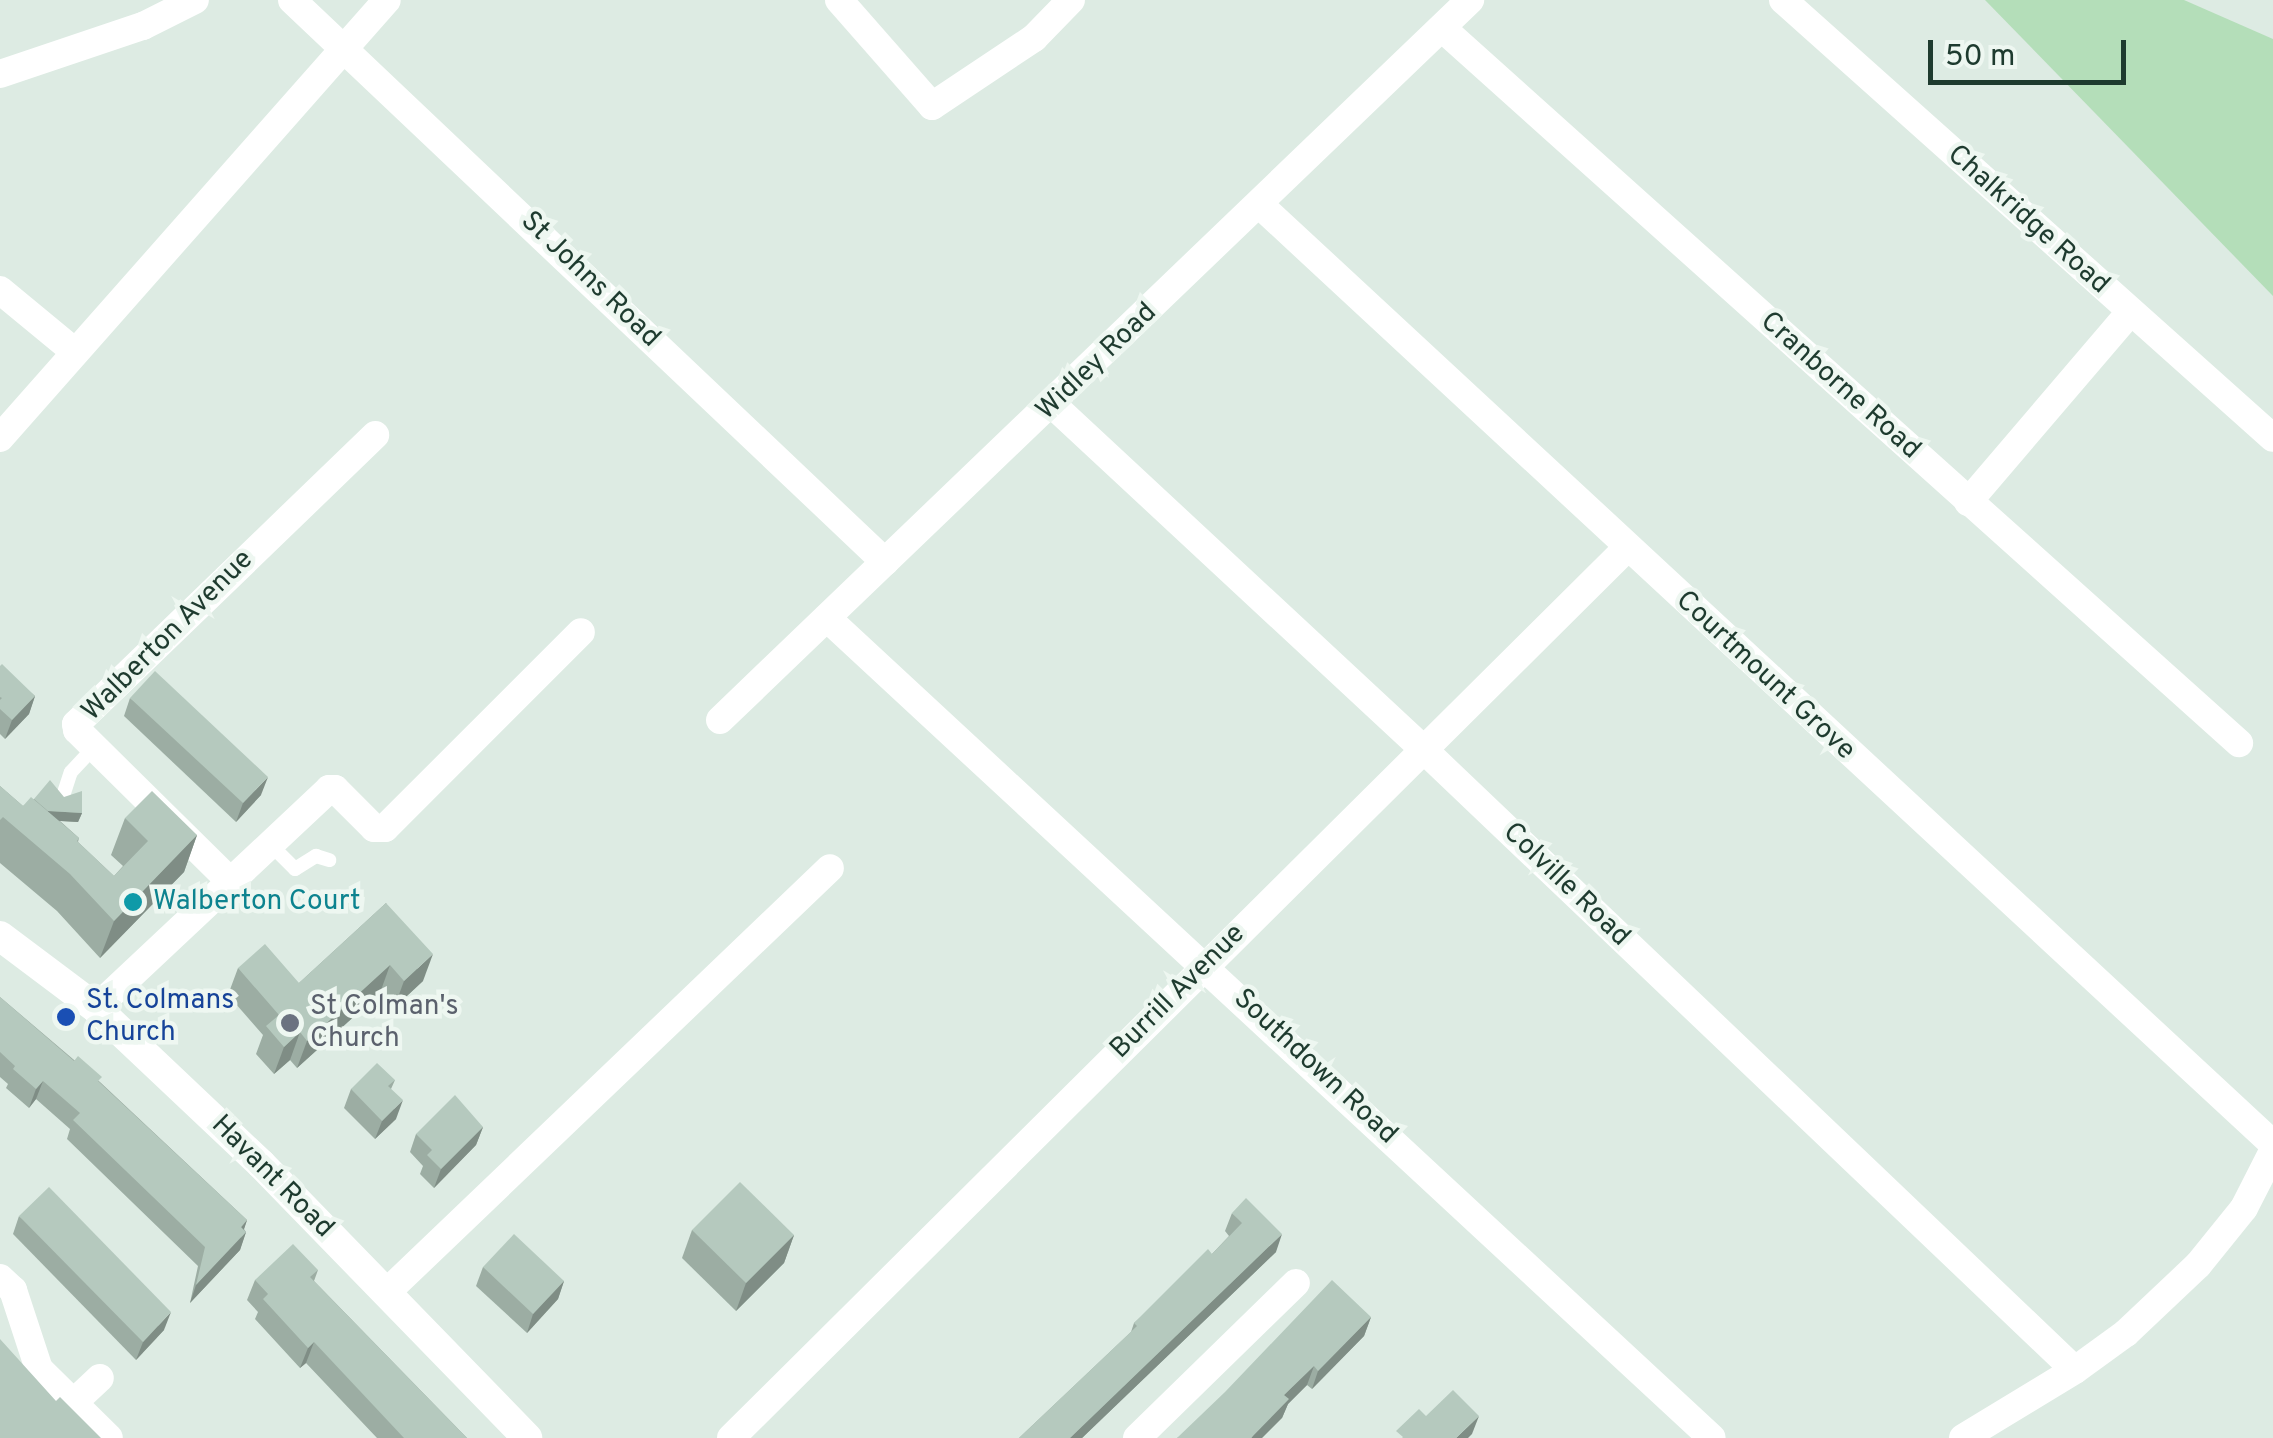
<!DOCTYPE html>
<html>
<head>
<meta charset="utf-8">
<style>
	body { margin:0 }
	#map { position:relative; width:2273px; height:1438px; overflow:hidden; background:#ddebe3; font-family:Overpass,sans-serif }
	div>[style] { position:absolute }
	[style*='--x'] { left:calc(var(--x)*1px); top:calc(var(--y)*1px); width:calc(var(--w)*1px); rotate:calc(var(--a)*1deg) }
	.green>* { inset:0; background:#b4deb9 }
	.service>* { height:14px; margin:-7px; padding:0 7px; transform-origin:7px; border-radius:7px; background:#fff }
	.minor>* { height:28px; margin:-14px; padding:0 14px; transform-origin:14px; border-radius:14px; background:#fff }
	.tertiary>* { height:30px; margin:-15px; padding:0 15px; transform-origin:15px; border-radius:15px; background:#fff }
	.wall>* { inset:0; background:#9cada3 }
	.shaded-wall>* { inset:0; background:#7f8d85 }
	.building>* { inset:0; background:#b5c9be }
	.dots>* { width:28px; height:28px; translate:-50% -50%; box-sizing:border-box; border:5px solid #eef7f1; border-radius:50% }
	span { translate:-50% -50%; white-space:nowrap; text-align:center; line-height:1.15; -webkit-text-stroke:9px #eef7f1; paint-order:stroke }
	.street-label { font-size:28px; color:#1e3b2f }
	.culture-label { font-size:28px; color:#0d838f }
	.left { translate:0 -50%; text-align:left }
	.transit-label { font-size:28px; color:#164399 }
	.worship-label { font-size:28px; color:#5b616d }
	.scale { position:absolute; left:1928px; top:40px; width:198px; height:45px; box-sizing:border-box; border:5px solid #1e3b2f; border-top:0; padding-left:12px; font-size:30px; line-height:35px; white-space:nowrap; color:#1e3b2f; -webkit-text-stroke:8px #eef7f1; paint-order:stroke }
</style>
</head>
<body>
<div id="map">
	<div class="green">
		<div style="clip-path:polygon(1985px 0,2184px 0,2273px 39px,2273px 296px)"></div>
	</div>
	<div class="service">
		<div style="--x:63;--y:796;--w:25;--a:-72"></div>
		<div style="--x:71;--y:772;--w:34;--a:-47"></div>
		<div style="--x:271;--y:845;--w:34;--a:45"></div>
		<div style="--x:295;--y:869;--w:25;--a:-32"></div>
		<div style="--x:316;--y:856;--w:14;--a:17"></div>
	</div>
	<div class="minor">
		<div style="--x:292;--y:0;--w:817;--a:43.46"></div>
		<div style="--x:839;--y:0;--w:141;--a:48.7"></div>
		<div style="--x:932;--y:106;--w:123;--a:-33.7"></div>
		<div style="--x:1034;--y:38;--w:53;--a:-45.8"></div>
		<div style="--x:1783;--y:0;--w:657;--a:41.79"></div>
		<div style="--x:1442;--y:28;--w:1071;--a:41.9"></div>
		<div style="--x:0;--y:74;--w:151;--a:-18.6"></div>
		<div style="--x:143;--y:26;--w:58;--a:-26.6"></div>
		<div style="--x:1260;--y:205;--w:1381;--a:42.83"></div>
		<div style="--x:0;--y:290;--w:97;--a:39.6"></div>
		<div style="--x:1053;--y:405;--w:505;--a:42.91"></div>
		<div style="--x:1423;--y:749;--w:900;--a:43.61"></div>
		<div style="--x:0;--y:438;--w:584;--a:-48.54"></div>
		<div style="--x:1968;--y:502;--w:250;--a:-49.5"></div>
		<div style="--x:827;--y:618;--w:1206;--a:42.82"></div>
		<div style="--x:720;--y:720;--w:1040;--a:-43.83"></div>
		<div style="--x:231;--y:882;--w:216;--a:-135.4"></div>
		<div style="--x:77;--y:730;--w:6;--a:-99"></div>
		<div style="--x:76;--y:724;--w:416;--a:-44"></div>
		<div style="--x:96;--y:1008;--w:320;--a:-43.2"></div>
		<div style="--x:329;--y:789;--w:6;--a:0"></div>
		<div style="--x:335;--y:789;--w:55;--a:45"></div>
		<div style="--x:374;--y:828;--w:11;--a:0"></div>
		<div style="--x:385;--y:828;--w:277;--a:-45"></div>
		<div style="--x:0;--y:1278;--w:18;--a:43"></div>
		<div style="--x:13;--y:1290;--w:83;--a:71.8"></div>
		<div style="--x:39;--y:1369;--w:98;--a:44.6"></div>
		<div style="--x:387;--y:1292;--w:613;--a:-43.74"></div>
		<div style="--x:72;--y:1404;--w:38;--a:-43"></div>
		<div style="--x:731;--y:1438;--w:1263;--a:-44.81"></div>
		<div style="--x:1137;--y:1438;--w:222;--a:-44.3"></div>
		<div style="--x:1963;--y:1438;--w:131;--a:-31.3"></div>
		<div style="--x:2075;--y:1370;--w:63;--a:-36"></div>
		<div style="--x:2126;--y:1333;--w:99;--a:-43.4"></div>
		<div style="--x:2198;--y:1265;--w:73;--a:-51.1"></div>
		<div style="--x:2244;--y:1208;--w:64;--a:-63"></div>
	</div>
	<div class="tertiary">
		<div style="--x:0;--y:936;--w:120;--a:36.9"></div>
		<div style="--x:96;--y:1008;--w:227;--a:43.4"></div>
		<div style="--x:261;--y:1164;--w:382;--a:45.8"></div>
	</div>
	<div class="wall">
		<div style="clip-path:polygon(0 666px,35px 696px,29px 714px,5px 739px,0 734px)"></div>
		<div style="clip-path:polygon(130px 698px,261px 795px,236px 822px,124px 716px)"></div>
		<div style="clip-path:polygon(0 786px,23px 806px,34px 799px,64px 797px,82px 813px,78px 822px,60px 821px,79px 838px,78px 842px,114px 876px,123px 866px,111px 855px,125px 818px,197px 835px,184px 872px,100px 958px,57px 911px,0 863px)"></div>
		<div style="clip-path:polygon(386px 903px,423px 981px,394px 1008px,380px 993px,297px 1068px,290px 1060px,274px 1074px,256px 1054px,263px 1035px,228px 995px,238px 968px,299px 983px)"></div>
		<div style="clip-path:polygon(0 997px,100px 1082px,247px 1220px,244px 1229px,246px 1232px,240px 1250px,190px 1303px,198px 1266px,67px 1139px,70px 1129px,36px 1099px,29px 1108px,6px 1088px,8px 1084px,0 1077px)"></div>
		<div style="clip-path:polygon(395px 1080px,391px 1089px,396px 1119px,375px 1139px,344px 1108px,351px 1089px)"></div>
		<div style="clip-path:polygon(483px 1127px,476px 1145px,434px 1188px,420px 1174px,423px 1166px,410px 1152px,416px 1134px)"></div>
		<div style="clip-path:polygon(1232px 1213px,1276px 1252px,1082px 1438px,1019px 1438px,1131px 1332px,1134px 1323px,1212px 1254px,1229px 1236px,1225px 1231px)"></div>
		<div style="clip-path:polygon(19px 1216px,164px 1330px,136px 1360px,13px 1234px)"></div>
		<div style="clip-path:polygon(692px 1230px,794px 1235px,784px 1263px,736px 1311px,682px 1258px)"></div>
		<div style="clip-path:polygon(483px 1267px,564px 1281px,558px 1299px,527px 1333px,476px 1286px)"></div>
		<div style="clip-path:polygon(318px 1270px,314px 1281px,467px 1438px,377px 1438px,306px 1363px,300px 1368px,255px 1319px,258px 1312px,247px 1300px,255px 1280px)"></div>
		<div style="clip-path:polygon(1371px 1317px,1364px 1336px,1312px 1389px,1307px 1385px,1288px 1404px,1282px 1418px,1177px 1438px)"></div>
	</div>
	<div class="shaded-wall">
		<div style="clip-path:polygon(35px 696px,29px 714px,5px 739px,12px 720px)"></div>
		<div style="clip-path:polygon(268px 777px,261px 795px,236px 822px,243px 803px)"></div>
		<div style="clip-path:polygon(48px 811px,82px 813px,78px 822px,45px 820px)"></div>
		<div style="clip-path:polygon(197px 835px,184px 872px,100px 958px,114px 921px)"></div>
		<div style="clip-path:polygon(433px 954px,423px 981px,394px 1008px,404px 981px)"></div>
		<div style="clip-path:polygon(390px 965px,380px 993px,297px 1068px,307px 1041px)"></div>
		<div style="clip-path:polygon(300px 1032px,290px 1060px,274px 1074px,284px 1047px)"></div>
		<div style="clip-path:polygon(43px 1081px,36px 1099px,29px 1108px,36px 1089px)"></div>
		<div style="clip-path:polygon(403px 1100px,396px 1119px,375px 1139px,382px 1121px)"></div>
		<div style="clip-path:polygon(483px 1127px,476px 1145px,434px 1188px,441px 1169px)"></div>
		<div style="clip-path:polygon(247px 1220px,241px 1238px,246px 1232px,240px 1250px,190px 1303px,196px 1285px)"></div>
		<div style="clip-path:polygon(1282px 1234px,1276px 1252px,1082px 1438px,1070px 1438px)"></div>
		<div style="clip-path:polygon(794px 1235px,784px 1263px,736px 1311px,746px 1283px)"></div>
		<div style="clip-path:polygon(564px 1281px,558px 1299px,527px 1333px,533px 1314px)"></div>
		<div style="clip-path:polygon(171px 1312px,164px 1330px,136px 1360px,143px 1342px)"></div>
		<div style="clip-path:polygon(1371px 1317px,1364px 1336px,1312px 1389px,1318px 1371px)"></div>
		<div style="clip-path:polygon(314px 1342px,306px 1363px,300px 1368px,308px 1348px)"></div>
		<div style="clip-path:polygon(1314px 1366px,1307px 1385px,1288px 1404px,1282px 1418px,1262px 1438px,1251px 1438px,1284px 1395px)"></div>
		<div style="clip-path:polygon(1479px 1416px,1472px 1434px,1468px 1438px,1456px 1438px)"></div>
	</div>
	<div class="building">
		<div style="clip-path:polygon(2px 664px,35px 696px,12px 720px,0 709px,0 700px,2px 698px,0 697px,0 666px)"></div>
		<div style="clip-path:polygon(155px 671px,268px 777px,243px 803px,130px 698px)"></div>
		<div style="clip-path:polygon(50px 780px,64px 797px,82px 791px,82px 813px,48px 811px,34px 799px)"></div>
		<div style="clip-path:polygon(0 786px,23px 806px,31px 797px,79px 838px,77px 841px,114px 876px,148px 841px,125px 818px,152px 791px,197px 835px,114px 921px,70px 874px,3px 817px,0 820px)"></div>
		<div style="clip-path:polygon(386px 903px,433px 954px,404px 981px,390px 965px,307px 1041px,300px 1032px,284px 1047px,266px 1026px,279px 1015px,238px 968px,265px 944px,299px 983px)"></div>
		<div style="clip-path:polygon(0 997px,74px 1061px,78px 1056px,102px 1077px,98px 1081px,247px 1220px,241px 1227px,246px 1232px,196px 1285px,205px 1247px,73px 1120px,80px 1113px,43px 1081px,36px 1089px,13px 1069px,15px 1066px,0 1052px)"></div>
		<div style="clip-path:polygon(377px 1063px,395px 1080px,388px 1086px,403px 1100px,382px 1121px,351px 1089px)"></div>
		<div style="clip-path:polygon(455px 1095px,483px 1127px,441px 1169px,427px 1155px,432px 1150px,416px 1134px)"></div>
		<div style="clip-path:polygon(740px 1182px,794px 1235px,746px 1283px,692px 1230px)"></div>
		<div style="clip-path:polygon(49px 1187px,171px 1312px,143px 1342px,19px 1216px)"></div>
		<div style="clip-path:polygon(1246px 1198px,1282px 1234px,1070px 1438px,1019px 1438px,1137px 1326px,1134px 1323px,1208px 1249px,1212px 1254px,1242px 1223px,1232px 1213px)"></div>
		<div style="clip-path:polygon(514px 1234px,564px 1281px,533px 1314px,483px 1267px)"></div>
		<div style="clip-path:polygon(293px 1244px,318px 1270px,310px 1277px,467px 1438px,404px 1438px,314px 1342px,308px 1348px,263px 1299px,268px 1294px,255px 1280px)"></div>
		<div style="clip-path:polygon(1332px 1280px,1371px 1317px,1318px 1371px,1314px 1366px,1284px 1395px,1289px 1399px,1251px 1438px,1177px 1438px,1225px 1392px)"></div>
		<div style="clip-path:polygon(0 1339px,56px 1401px,60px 1397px,101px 1438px,0 1438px)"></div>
		<div style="clip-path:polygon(1453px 1390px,1479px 1416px,1456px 1438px,1402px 1438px,1403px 1437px,1396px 1431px,1419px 1409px,1426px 1416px)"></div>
	</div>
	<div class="dots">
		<div style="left:133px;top:902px;background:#0f9aa8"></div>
		<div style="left:66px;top:1017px;background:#1a4fb4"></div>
		<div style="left:290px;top:1023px;background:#6b7280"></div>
	</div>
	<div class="street-label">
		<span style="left:2028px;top:220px;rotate:42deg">Chalkridge Road</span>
		<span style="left:590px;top:280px;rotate:44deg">St Johns Road</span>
		<span style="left:1097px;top:362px;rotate:-44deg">Widley Road</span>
		<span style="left:1840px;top:386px;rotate:42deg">Cranborne Road</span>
		<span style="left:168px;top:636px;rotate:-45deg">Walberton Avenue</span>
		<span style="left:1765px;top:676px;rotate:43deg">Courtmount Grove</span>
		<span style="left:1566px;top:885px;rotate:44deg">Colville Road</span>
		<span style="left:1178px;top:992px;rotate:-45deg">Burrill Avenue</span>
		<span style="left:1315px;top:1067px;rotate:43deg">Southdown Road</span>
		<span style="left:272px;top:1177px;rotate:45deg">Havant Road</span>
	</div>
	<div class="culture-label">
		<span class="left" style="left:153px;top:902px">Walberton Court</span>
	</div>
	<div class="transit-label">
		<span class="left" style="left:86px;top:1017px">St. Colmans<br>Church</span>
	</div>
	<div class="worship-label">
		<span class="left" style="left:310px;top:1023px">St Colman's<br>Church</span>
	</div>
	<div class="scale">50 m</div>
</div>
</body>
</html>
